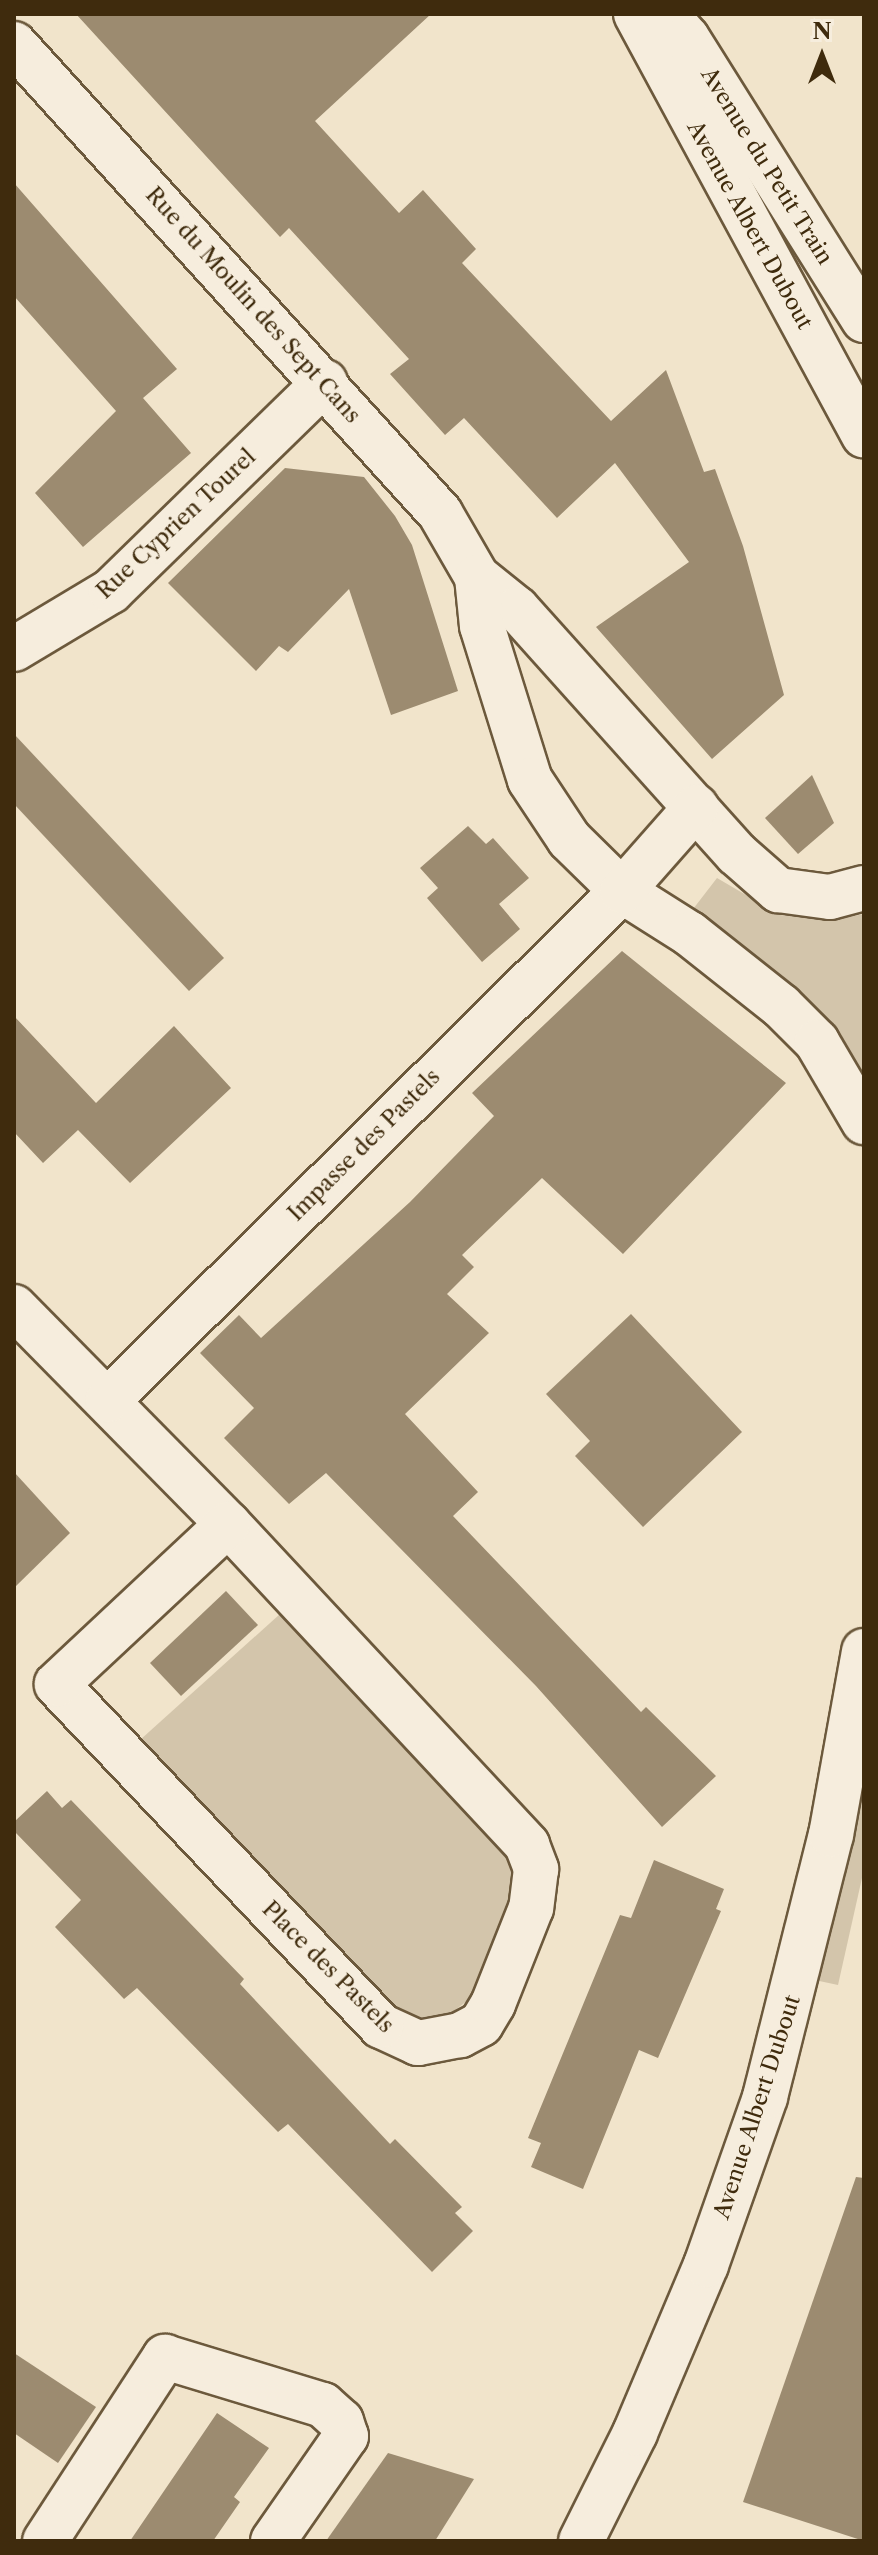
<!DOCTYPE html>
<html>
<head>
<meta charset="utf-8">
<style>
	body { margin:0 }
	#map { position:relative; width:878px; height:2555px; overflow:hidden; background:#f1e4cb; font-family:"Libre Caslon Text",serif }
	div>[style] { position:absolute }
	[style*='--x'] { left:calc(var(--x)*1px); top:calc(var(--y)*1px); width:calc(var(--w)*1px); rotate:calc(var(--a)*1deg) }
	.green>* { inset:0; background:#d3c5ab }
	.building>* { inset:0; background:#9c8b70 }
	.roads { filter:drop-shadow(2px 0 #6c593c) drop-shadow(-2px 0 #6c593c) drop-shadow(0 2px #6c593c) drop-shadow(0 -2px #6c593c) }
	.street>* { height:44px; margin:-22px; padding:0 22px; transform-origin:22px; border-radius:22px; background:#f6eddd }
	.secondary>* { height:44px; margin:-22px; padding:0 22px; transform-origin:22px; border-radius:22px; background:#f6eddd }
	span { translate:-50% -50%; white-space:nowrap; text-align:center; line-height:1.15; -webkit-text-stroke:7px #f6eddd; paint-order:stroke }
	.street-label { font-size:22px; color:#3f2b0d }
	.frame { position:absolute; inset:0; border:16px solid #3f2b0d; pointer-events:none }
	.north { position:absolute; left:782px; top:16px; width:80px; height:80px; -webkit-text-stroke:6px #f6eddd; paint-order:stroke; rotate:0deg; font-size:22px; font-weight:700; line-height:32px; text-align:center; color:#3f2b0d }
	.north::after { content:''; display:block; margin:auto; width:28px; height:36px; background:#3f2b0d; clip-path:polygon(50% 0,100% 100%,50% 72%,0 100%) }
</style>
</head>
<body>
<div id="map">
	<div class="green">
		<div style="clip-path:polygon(717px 878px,780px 915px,834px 920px,864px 914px,864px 1090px,690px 913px)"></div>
		<div style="clip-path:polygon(280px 1614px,513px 1856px,514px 1903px,475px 1995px,447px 2016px,416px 2020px,403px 2015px,140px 1740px)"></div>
		<div style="clip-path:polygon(864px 1768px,864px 1869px,838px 1985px,810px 1979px)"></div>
	</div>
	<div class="building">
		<div style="clip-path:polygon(76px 14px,431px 14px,315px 121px,399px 213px,423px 190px,476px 249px,462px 263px,611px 421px,666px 370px,704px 472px,715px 469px,743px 546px,784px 695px,712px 759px,596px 627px,689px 562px,615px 463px,557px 518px,464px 418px,445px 435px,390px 374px,409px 359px,289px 228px,280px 237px)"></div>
		<div style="clip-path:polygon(14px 183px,177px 369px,143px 398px,191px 453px,83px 547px,35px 493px,116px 411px,14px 296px)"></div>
		<div style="clip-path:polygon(285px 468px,364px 477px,395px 516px,412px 545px,458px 691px,391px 715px,349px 589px,288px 652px,279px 646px,256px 671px,168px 583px)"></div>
		<div style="clip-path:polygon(14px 734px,224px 958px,189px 991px,14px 804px)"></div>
		<div style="clip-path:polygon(812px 775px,834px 823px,798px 854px,765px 818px)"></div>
		<div style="clip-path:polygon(468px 826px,486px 844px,493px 838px,529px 878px,499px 904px,520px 929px,482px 962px,427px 898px,438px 888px,420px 868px)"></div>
		<div style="clip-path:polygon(622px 951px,786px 1083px,623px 1254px,542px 1178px,462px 1255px,474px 1267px,447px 1294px,489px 1333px,405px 1414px,478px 1492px,453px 1516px,641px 1712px,646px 1707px,716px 1776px,662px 1827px,536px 1686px,326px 1473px,289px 1504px,224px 1438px,254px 1408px,200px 1353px,239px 1315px,261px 1338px,410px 1202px,494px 1116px,472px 1093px)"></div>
		<div style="clip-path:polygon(14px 1016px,96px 1103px,174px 1026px,231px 1088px,130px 1183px,78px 1130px,43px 1163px,14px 1132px)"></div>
		<div style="clip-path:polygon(631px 1314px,742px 1432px,643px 1527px,575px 1456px,590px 1441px,546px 1394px)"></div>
		<div style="clip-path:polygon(14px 1472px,70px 1533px,14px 1588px)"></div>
		<div style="clip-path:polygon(226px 1591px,258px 1625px,181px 1696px,150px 1663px)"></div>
		<div style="clip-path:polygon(47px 1791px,62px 1808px,71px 1800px,244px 1979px,240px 1984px,390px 2144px,395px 2139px,462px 2207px,455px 2213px,473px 2231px,432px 2272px,288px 2124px,278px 2132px,137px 1988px,124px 1999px,55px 1927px,81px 1900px,14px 1831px,14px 1822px)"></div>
		<div style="clip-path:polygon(654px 1860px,724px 1889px,716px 1909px,721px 1911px,658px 2058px,639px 2050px,583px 2189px,531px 2167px,541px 2143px,528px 2138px,620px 1915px,631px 1918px)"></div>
		<div style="clip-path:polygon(856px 2177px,864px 2178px,864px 2541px,743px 2502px)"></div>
		<div style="clip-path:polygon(14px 2353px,96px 2407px,58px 2463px,14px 2433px)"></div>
		<div style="clip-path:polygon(217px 2413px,269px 2448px,234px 2497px,240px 2502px,213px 2541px,130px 2541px)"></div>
		<div style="clip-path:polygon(388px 2453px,474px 2479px,435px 2541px,326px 2541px)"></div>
	</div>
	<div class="roads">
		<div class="street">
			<div style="--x:14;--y:44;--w:634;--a:47.75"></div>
			<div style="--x:440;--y:513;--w:74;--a:60"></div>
			<div style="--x:477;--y:577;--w:51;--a:38.7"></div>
			<div style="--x:517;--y:609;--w:329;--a:48.1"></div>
			<div style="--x:737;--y:854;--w:55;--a:41.3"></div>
			<div style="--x:778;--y:890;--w:52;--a:7.7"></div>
			<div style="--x:830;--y:897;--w:35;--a:-15"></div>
			<div style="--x:477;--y:577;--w:49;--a:84.2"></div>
			<div style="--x:482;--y:626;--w:161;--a:72.7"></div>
			<div style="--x:530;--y:780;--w:71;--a:56.5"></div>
			<div style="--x:569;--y:839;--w:74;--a:44.5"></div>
			<div style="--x:622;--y:891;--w:80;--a:32.3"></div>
			<div style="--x:690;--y:934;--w:116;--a:38.4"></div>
			<div style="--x:781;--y:1006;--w:51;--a:45"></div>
			<div style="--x:817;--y:1042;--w:93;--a:59.6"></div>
			<div style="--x:14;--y:649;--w:113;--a:-30.9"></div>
			<div style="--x:111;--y:591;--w:299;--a:-44.3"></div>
			<div style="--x:14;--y:1307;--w:305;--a:45.4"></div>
			<div style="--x:228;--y:1524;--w:439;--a:47"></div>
			<div style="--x:527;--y:1845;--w:26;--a:69"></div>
			<div style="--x:536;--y:1869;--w:39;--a:97"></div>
			<div style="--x:531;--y:1908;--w:103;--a:111.6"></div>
			<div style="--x:493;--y:2004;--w:23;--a:121"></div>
			<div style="--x:481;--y:2024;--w:24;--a:152"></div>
			<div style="--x:460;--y:2035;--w:43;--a:169.2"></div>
			<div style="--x:418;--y:2043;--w:41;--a:-155.3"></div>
			<div style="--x:381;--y:2026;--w:471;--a:-133.5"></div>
			<div style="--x:57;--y:1684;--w:234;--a:-43.1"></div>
			<div style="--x:108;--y:1400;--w:723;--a:-44.72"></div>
			<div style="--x:622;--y:891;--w:112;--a:-48.6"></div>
			<div style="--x:45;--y:2541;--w:220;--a:-56.9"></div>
			<div style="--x:165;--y:2357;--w:165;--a:16.9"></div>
			<div style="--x:323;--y:2405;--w:24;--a:42"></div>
			<div style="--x:341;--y:2421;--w:16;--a:72"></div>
			<div style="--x:346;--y:2436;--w:128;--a:124.8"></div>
		</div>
		<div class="secondary">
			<div style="--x:636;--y:14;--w:479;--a:61.6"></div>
			<div style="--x:666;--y:14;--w:32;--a:49"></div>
			<div style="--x:687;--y:38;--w:333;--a:57.9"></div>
			<div style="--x:581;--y:2541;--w:121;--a:-63.4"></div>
			<div style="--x:635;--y:2433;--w:182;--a:-67.1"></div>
			<div style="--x:706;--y:2265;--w:178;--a:-70.6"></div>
			<div style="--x:765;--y:2097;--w:270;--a:-75.9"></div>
			<div style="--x:831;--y:1835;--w:187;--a:-79.8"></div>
		</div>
	</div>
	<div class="street-label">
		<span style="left:767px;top:166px;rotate:58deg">Avenue du Petit Train</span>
		<span style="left:750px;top:225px;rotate:61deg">Avenue Albert Dubout</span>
		<span style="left:253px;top:305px;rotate:48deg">Rue du Moulin des Sept Cans</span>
		<span style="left:176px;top:524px;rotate:-43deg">Rue Cyprien Tourel</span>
		<span style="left:364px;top:1145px;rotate:-45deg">Impasse des Pastels</span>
		<span style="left:328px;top:1967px;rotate:45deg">Place des Pastels</span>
		<span style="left:757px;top:2107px;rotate:-72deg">Avenue Albert Dubout</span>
	</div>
	<div class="frame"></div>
	<div class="north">N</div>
</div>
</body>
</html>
